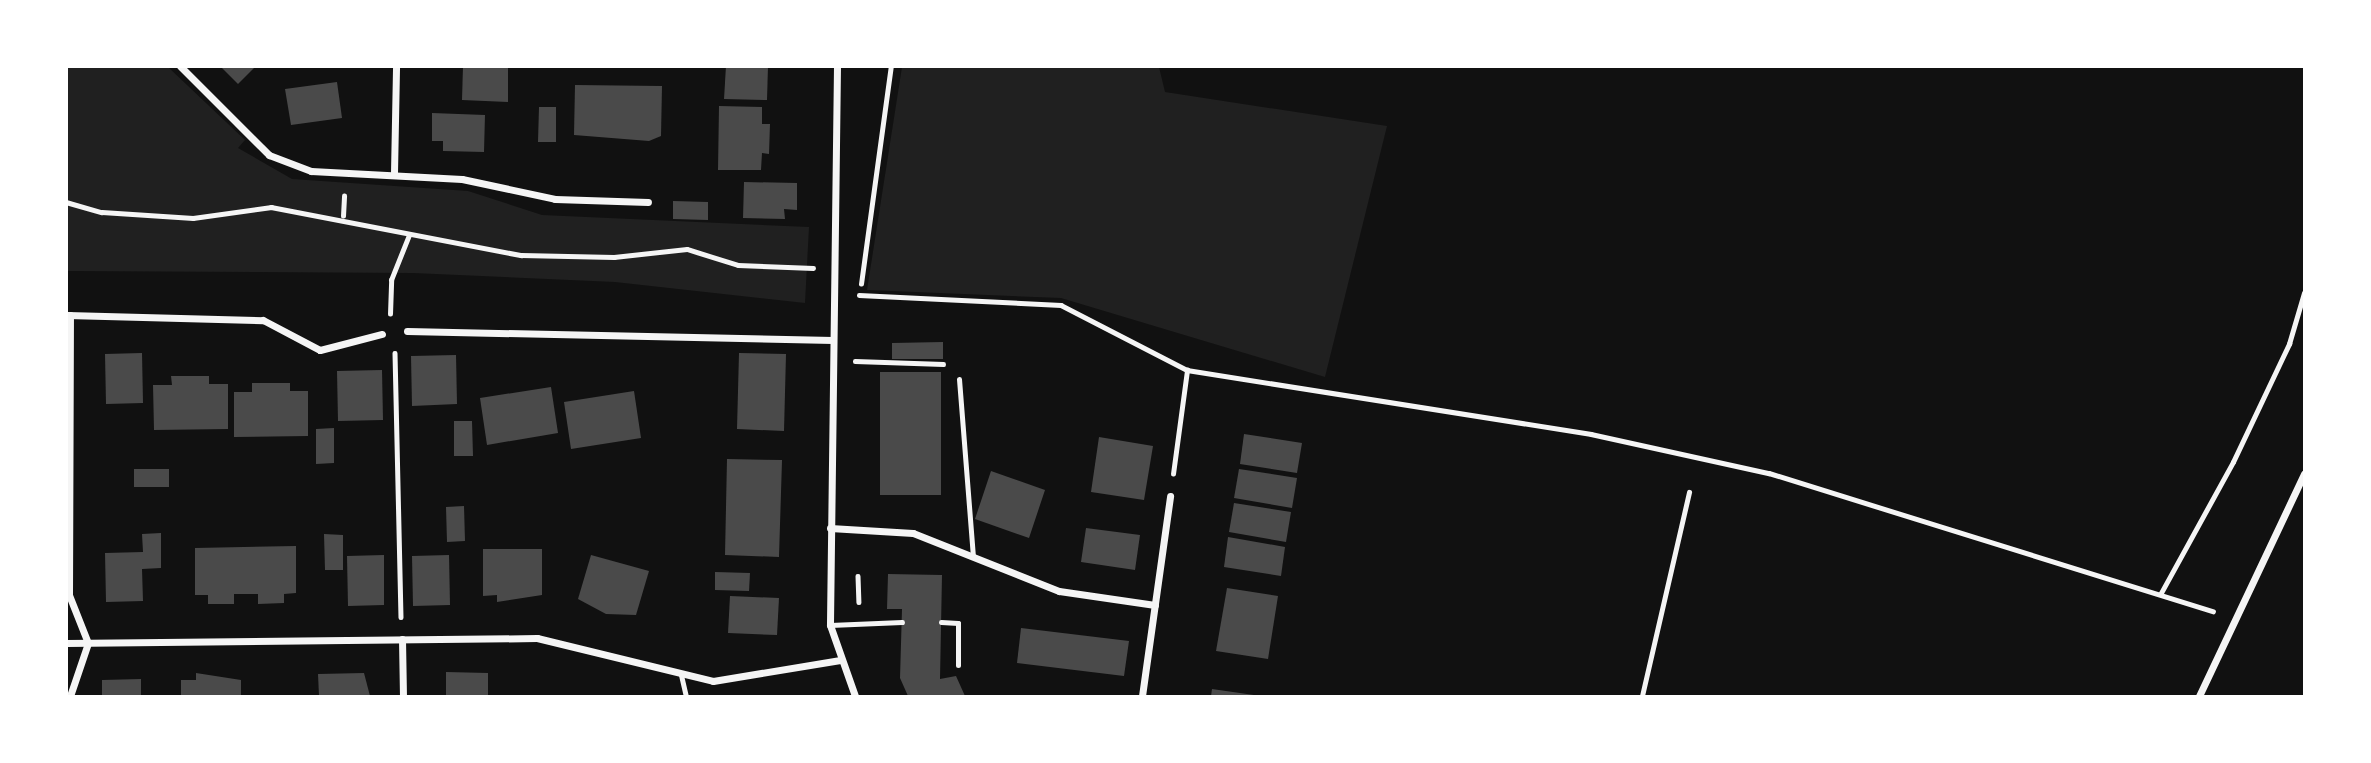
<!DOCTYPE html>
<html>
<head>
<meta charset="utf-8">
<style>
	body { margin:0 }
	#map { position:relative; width:2371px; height:763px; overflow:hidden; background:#111; font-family:"Source Sans 3",sans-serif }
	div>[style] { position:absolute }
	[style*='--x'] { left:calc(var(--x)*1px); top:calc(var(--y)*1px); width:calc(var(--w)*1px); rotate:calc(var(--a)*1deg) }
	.green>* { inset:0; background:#202020 }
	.building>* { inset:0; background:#4a4a4a }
	.path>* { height:4.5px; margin:-2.25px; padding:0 2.25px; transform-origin:2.25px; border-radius:2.25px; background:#f5f5f5 }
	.service>* { height:5px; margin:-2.5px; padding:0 2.5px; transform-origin:2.5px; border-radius:2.5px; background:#f5f5f5 }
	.minor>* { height:7px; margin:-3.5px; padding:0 3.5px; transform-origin:3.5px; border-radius:3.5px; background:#f5f5f5 }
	span { translate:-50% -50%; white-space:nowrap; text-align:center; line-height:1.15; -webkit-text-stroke:5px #fff; paint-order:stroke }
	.frame { position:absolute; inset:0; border:68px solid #fff; pointer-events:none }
</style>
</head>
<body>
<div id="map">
	<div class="green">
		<div style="clip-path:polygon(66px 67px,168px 67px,245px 140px,238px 148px,292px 179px,468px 191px,542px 215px,809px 227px,805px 303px,615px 282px,413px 273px,67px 271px)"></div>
		<div style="clip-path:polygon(902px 67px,1159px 67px,1165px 92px,1387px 126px,1325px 377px,1061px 298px,867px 290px)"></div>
	</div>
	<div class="building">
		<div style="clip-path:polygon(220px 66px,256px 66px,238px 84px)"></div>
		<div style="clip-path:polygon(463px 66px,508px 66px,508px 102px,462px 100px)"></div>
		<div style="clip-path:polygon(726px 66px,768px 66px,767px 100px,724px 99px)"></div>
		<div style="clip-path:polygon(337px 82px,342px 118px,291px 125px,285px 89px)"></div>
		<div style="clip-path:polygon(575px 85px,662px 86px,661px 136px,649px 141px,574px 135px)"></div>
		<div style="clip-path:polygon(719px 106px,762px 107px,762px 124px,770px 124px,769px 154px,762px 153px,761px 170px,718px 170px)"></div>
		<div style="clip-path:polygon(539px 107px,556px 107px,556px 142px,538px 142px)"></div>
		<div style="clip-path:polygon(432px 113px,485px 115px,484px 152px,443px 151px,443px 141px,432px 141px)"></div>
		<div style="clip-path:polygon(744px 182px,797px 183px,797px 210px,784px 209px,785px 219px,743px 218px)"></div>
		<div style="clip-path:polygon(673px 201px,708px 202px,708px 220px,673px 219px)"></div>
		<div style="clip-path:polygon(943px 342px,943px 359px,892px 359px,892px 343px)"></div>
		<div style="clip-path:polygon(142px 353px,143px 403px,106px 404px,105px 354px)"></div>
		<div style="clip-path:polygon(739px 353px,786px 354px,784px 431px,737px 429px)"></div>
		<div style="clip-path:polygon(456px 355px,457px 404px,412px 406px,411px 356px)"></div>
		<div style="clip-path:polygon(382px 370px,383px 420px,338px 421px,337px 371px)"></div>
		<div style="clip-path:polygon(880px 372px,941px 372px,941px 495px,880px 495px)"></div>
		<div style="clip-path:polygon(171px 376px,209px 376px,209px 384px,228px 384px,228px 429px,154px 430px,153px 385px,172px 385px)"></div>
		<div style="clip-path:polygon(252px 383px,290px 383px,290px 391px,308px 391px,308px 436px,234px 437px,234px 392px,252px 392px)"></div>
		<div style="clip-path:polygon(551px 387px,558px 433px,487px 445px,480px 398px)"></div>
		<div style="clip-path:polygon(634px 391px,641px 438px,571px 449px,564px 402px)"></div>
		<div style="clip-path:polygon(454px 421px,472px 421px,473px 456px,454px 456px)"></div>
		<div style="clip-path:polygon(334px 428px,334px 463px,316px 464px,316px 429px)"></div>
		<div style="clip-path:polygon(1244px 434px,1302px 443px,1297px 473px,1240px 464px)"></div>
		<div style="clip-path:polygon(1099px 437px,1153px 446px,1144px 500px,1091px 492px)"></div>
		<div style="clip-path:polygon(727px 459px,782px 460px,779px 557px,725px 555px)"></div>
		<div style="clip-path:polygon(134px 469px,169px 469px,169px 487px,134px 487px)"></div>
		<div style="clip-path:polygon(1239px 469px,1297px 478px,1292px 508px,1234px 498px)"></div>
		<div style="clip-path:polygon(991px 471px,1045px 490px,1029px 538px,975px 519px)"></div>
		<div style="clip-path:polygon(1234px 503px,1291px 512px,1286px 542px,1229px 532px)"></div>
		<div style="clip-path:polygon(464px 506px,465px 541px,447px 542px,446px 507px)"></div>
		<div style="clip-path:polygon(1086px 528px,1140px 535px,1135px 570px,1081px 562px)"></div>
		<div style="clip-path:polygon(161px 533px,161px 568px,142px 569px,143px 601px,106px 602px,105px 553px,143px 552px,142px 534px)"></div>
		<div style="clip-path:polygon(324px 534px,343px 535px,343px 570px,325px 570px)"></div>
		<div style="clip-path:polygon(1228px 537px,1285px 547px,1281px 576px,1224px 567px)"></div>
		<div style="clip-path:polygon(296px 546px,296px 593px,284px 594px,284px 603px,258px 604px,258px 594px,234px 594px,234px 604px,208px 604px,208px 595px,195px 595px,195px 548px)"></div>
		<div style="clip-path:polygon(483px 549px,542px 549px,542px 595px,497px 602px,497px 595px,483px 596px)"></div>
		<div style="clip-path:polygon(384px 555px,384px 605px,348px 606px,347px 556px)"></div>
		<div style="clip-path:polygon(449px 555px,450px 605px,413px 606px,412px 556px)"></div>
		<div style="clip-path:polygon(591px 555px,649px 571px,636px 615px,606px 614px,578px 599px)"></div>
		<div style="clip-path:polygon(715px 572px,750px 573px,749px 591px,715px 590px)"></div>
		<div style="clip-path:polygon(888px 574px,942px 575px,940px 679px,956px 676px,965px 696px,908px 696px,900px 678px,902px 609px,887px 609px)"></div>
		<div style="clip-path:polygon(1227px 588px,1278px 596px,1268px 659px,1216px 651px)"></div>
		<div style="clip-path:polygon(730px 596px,779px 598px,777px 635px,728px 633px)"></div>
		<div style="clip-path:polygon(1021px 628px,1129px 641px,1124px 676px,1017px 663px)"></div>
		<div style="clip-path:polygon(446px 672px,488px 673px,488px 696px,446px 696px)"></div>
		<div style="clip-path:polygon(196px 673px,241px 680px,241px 696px,181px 696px,181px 680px,196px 680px)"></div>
		<div style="clip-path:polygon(364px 673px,370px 696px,319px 696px,318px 674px)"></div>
		<div style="clip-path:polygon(141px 679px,141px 696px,102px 696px,102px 680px)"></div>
		<div style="clip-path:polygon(1212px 689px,1254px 695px,1254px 696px,1211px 696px)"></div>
	</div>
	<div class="path">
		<div style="--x:66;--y:202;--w:37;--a:16"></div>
		<div style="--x:102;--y:212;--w:91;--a:3.8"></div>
		<div style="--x:193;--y:218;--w:79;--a:-8"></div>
		<div style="--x:271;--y:207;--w:255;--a:10.9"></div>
		<div style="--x:521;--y:255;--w:93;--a:1.2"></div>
		<div style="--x:614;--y:257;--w:73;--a:-6.3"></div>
		<div style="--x:687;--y:249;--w:53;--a:17.4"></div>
		<div style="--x:738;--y:265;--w:75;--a:2.3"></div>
		<div style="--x:343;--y:216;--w:20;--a:-87"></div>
		<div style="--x:861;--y:284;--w:220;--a:-82.2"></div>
		<div style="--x:859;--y:295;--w:202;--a:2.8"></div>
		<div style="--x:1061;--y:305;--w:142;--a:27.3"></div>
		<div style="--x:1187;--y:370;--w:409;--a:9"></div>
		<div style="--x:1591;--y:434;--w:182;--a:12.4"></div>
		<div style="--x:1769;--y:473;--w:465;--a:17.3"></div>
		<div style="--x:390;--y:314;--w:34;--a:-88"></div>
		<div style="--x:391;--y:280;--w:48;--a:-68.2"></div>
		<div style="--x:395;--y:353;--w:264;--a:88.7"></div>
		<div style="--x:855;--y:361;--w:88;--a:2"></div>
		<div style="--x:1173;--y:474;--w:105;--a:-82.3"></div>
		<div style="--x:858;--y:576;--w:26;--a:88"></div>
		<div style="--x:2161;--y:593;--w:149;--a:-61.2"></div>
		<div style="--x:2233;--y:462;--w:131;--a:-64.6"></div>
		<div style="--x:2289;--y:344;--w:53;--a:-73.6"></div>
		<div style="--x:1642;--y:696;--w:209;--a:-77"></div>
	</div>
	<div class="service">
		<div style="--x:959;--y:379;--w:178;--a:85.5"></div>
		<div style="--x:941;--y:622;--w:17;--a:3"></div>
		<div style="--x:958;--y:623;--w:42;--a:90"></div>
		<div style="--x:830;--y:625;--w:72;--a:-2.4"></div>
		<div style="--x:681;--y:675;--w:22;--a:77"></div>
	</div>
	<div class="minor">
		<div style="--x:180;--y:66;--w:126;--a:45"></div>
		<div style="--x:269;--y:155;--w:45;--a:20.9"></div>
		<div style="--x:311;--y:171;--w:151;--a:3"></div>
		<div style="--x:462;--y:179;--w:95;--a:12.1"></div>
		<div style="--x:555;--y:199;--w:93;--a:1.8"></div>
		<div style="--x:837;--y:66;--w:559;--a:90.72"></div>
		<div style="--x:830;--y:625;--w:75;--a:70.6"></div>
		<div style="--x:394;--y:173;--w:107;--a:-88.9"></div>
		<div style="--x:67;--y:315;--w:196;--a:1.5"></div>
		<div style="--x:263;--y:320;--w:64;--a:27.8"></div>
		<div style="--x:320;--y:350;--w:64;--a:-14.5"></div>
		<div style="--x:407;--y:331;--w:426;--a:1.2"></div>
		<div style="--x:830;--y:528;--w:83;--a:3.4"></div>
		<div style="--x:913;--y:533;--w:157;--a:21.7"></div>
		<div style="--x:1059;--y:591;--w:97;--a:8.3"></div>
		<div style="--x:402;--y:639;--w:57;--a:89"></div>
		<div style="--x:66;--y:643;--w:471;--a:-0.6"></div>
		<div style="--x:537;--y:638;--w:181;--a:13.7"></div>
		<div style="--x:713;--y:681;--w:129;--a:-9.4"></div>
		<div style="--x:70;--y:696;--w:56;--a:-71.2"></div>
		<div style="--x:88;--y:643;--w:52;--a:-111.6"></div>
		<div style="--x:69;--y:595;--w:280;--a:-89.8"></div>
		<div style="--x:1142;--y:696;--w:202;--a:-82"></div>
		<div style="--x:2199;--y:696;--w:246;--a:-64.7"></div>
	</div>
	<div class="frame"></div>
</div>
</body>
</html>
